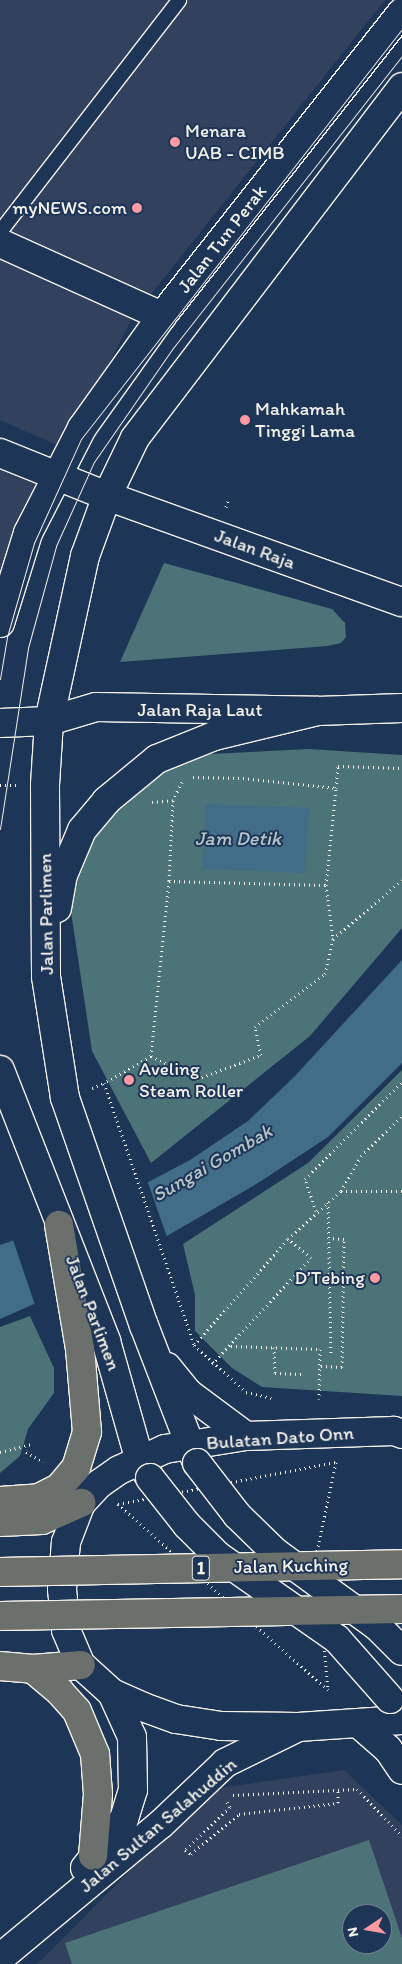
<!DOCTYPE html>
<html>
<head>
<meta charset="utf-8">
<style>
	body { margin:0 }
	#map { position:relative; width:402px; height:1964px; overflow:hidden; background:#1d3557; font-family:Itim,sans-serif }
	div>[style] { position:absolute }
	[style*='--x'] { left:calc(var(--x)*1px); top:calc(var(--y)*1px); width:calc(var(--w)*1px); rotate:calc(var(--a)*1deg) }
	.built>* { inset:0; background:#32425e }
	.green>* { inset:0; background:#4c7377 }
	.water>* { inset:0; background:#426d89 }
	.pier>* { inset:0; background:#1d3557 }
	.path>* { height:3px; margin-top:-1.5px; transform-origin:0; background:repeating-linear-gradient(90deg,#f4f1e8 0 1px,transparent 0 5px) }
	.roads { filter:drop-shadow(1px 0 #f4f1e8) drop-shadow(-1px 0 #f4f1e8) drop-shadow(0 1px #f4f1e8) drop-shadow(0 -1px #f4f1e8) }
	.lane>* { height:14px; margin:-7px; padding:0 7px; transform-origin:7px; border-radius:7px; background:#1d3557 }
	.street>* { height:28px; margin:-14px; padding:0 14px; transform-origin:14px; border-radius:14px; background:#1d3557 }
	.secondary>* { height:28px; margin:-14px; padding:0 14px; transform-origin:14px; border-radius:14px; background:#1d3557 }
	.highway>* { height:28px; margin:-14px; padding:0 14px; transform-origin:14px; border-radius:14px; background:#6b706d }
	.tram>* { height:1px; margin:-0.5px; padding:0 0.5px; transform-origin:0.5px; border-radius:0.5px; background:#f4f1e8 }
	.bridges { filter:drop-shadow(1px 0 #f4f1e8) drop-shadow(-1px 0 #f4f1e8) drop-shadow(0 1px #f4f1e8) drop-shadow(0 -1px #f4f1e8) }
	.secondary-bridge>* { height:28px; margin:-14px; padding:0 14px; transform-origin:14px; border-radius:14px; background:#1d3557 }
	.highway-bridge>* { height:28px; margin:-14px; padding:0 14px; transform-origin:14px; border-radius:14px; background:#6b706d }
	.dots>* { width:14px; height:14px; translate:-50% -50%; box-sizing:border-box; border:2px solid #1d3557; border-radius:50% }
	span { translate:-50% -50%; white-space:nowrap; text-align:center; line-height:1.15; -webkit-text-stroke:4px #1d3557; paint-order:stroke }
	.shield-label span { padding:1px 4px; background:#1d3557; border:1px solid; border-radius:4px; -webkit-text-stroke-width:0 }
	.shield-label { font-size:18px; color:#f4f1e8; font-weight:700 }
	.poi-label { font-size:19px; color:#f4f1e8 }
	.left { translate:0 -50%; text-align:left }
	.right { translate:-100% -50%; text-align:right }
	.street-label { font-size:19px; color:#f4f1e8 }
	.water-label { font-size:20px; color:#b6c3c7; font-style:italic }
	.north { position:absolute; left:342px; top:1904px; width:50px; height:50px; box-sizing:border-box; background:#1d3557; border:1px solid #738091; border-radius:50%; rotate:258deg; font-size:14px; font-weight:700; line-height:20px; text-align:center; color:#f4f1e8 }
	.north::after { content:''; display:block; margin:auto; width:18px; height:22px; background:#ff9aa2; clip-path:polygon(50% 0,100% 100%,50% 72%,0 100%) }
</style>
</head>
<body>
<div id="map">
	<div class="built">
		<div style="clip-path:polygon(0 0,385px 0,132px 318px,66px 449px,0 420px)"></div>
		<div style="clip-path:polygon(0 470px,39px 486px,0 582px)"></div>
		<div style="clip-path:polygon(evenodd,344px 1770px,402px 1825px,402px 1964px,37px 1964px,212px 1789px,344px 1770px,352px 1914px,382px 1914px,382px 1944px,352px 1944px,352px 1914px)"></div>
	</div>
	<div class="green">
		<div style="clip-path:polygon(164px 563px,332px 609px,345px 623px,346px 637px,341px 643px,327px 646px,120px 662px)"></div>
		<div style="clip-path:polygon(309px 749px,402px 755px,402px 928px,310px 1036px,151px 1163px,92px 1051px,68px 892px,96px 829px,147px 775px,191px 755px)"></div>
		<div style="clip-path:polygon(402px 1070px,402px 1396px,262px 1387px,232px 1368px,195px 1331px,195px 1295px,183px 1244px,308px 1163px)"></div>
		<div style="clip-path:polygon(30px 1316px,54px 1368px,54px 1393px,28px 1429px,20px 1456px,0 1473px,0 1327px)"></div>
		<div style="clip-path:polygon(evenodd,369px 1840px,402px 1938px,402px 1964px,72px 1964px,65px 1943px,369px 1840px,352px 1914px,382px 1914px,382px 1944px,352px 1944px,352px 1914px)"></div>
	</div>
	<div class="water">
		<div style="clip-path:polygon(206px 804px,309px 808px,305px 873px,202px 869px)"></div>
		<div style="clip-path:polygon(402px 960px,402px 1063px,328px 1137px,258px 1183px,98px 1276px,0 1319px,0 1245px,86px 1215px,190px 1160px,248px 1121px,294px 1077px)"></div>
	</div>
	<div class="pier">
		<div style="clip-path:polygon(147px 1180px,168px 1240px,99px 1278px,36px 1308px,12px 1237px,85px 1213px)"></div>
	</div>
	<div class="path">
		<div style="--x:226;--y:507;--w:9;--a:-72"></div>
		<div style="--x:193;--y:777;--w:50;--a:1.1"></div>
		<div style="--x:243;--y:778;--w:94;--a:6.1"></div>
		<div style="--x:336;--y:788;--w:22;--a:-85"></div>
		<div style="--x:338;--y:766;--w:64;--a:1.8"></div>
		<div style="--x:182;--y:782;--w:20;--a:117"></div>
		<div style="--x:173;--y:800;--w:81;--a:92.8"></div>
		<div style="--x:169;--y:881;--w:176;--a:95.9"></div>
		<div style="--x:151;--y:1056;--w:54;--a:150.1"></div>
		<div style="--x:104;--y:1083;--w:277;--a:71"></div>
		<div style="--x:194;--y:1345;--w:70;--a:42.1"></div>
		<div style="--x:246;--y:1392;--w:26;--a:13"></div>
		<div style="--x:0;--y:785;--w:16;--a:0"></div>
		<div style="--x:152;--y:802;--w:21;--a:-5"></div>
		<div style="--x:169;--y:881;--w:157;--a:1.5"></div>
		<div style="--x:326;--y:885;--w:54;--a:82.6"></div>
		<div style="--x:326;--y:885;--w:98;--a:-84.1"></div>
		<div style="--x:151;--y:1056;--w:51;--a:26.6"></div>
		<div style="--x:197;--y:1079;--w:68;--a:-20.6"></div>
		<div style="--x:261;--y:1055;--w:29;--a:-102"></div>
		<div style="--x:255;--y:1027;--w:88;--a:-37.1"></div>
		<div style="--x:325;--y:974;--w:36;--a:-77"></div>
		<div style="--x:333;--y:939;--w:91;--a:-40.5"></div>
		<div style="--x:92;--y:1088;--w:13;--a:-23"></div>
		<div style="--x:341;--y:1191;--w:61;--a:0"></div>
		<div style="--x:328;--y:1202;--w:151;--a:88.9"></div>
		<div style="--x:316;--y:1211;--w:34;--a:-109"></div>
		<div style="--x:305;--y:1179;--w:137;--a:-45"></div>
		<div style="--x:194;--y:1345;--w:142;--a:-48.4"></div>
		<div style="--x:288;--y:1239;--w:72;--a:-42.2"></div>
		<div style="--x:341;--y:1191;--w:40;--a:-60.3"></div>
		<div style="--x:361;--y:1156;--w:57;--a:-44.3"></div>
		<div style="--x:231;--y:1346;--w:89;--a:1.9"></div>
		<div style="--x:320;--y:1349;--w:50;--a:91.1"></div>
		<div style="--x:274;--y:1347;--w:26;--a:88"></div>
		<div style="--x:275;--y:1373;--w:27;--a:2"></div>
		<div style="--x:212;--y:1364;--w:145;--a:-47"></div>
		<div style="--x:311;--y:1258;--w:30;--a:-140"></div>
		<div style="--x:321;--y:1366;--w:21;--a:3"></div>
		<div style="--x:342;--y:1367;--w:128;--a:-89.1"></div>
		<div style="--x:344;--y:1239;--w:15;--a:-176"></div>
		<div style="--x:0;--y:1452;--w:32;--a:-14"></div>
		<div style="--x:26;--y:1452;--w:20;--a:30"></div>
		<div style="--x:336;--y:1462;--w:96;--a:102"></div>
		<div style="--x:316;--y:1556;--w:135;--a:84.9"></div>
		<div style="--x:328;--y:1690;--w:281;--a:-138.5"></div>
		<div style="--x:118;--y:1504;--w:222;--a:-10.9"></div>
		<div style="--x:233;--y:1795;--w:124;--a:-2.8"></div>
		<div style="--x:357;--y:1789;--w:65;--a:46.2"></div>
		<div style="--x:227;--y:1802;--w:6;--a:59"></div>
		<div style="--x:230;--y:1807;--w:62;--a:136.3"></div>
		<div style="--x:185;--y:1850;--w:7;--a:34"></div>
		<div style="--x:191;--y:1854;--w:62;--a:-39.8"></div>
		<div style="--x:239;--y:1814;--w:100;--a:-6.3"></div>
		<div style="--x:338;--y:1803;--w:13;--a:-90"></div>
	</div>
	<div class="roads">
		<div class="lane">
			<div style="--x:0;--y:232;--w:293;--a:-52.3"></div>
		</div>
		<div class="street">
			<div style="--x:0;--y:243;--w:178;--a:24.3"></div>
			<div style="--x:107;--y:496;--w:313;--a:19.8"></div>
		</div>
		<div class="secondary">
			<div style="--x:0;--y:453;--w:115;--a:21.9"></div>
			<div style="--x:0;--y:623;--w:94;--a:-72.7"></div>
			<div style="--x:28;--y:533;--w:118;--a:-62.8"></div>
			<div style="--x:82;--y:428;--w:138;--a:-54.5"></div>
			<div style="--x:162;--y:316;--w:387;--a:-51.7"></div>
			<div style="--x:0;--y:723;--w:49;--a:-2.3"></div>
			<div style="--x:49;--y:721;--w:49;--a:-16.6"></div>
			<div style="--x:96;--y:707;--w:221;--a:1"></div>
			<div style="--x:317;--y:711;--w:85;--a:-2"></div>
			<div style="--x:57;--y:908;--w:34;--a:-80"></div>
			<div style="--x:63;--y:875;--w:49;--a:-67.1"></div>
			<div style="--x:82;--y:830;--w:38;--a:-50"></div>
			<div style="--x:106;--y:801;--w:66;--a:-39.5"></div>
			<div style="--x:157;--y:759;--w:61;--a:-22"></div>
			<div style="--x:214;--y:736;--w:106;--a:-13.6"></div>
			<div style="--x:0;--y:1070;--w:291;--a:68.6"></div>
			<div style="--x:106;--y:1341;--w:125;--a:74.2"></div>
			<div style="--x:140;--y:1461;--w:17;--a:59"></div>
			<div style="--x:167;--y:1367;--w:33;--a:51"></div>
			<div style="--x:188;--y:1393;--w:72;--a:36.6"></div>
			<div style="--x:402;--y:1434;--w:9;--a:-159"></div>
			<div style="--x:394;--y:1431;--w:148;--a:178.1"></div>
			<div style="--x:246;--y:1436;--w:82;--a:170.9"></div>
			<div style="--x:165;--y:1449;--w:51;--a:155.5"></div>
			<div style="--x:119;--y:1470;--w:24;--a:145"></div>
			<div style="--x:99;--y:1484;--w:26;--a:133"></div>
			<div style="--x:81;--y:1503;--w:42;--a:111"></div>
			<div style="--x:66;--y:1542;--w:47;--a:94.9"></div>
			<div style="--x:62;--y:1589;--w:41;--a:84.4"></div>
			<div style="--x:66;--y:1630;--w:38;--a:67"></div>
			<div style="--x:81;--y:1665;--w:42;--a:42.1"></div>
			<div style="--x:112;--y:1693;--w:34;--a:24"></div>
			<div style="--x:143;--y:1707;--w:35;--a:20"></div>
			<div style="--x:176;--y:1719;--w:46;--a:8.8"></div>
			<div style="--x:221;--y:1726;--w:77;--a:0.7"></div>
			<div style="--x:298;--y:1727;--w:104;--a:-3.9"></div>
			<div style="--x:197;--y:1463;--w:147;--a:-111.1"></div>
			<div style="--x:144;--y:1326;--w:241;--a:-109.1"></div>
			<div style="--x:65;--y:1098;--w:123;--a:-98.9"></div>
			<div style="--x:46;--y:976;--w:191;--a:-90.3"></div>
			<div style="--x:45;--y:785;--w:64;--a:-86.4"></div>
			<div style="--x:49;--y:721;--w:169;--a:-77.7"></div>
			<div style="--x:85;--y:556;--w:64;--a:-69.9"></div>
			<div style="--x:107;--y:496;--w:64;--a:-64.2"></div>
			<div style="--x:135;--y:438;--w:441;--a:-52.7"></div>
			<div style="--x:359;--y:1724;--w:38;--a:41"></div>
			<div style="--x:388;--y:1749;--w:25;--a:56"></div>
			<div style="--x:85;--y:1868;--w:63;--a:-51.5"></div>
			<div style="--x:124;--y:1819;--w:30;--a:-73"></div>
			<div style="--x:133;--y:1790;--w:53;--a:-91.1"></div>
			<div style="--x:132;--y:1737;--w:48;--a:-114.4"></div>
			<div style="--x:0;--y:1958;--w:209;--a:-39.8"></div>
			<div style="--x:161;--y:1824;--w:88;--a:-43.6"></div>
			<div style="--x:225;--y:1763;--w:77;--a:-26.2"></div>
		</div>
		<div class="highway">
			<div style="--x:0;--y:1501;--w:39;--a:-4"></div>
			<div style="--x:39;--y:1498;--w:22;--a:-27"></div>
			<div style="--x:59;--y:1488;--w:26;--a:-50"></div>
			<div style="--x:76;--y:1468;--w:38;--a:-73"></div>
			<div style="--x:87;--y:1432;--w:83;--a:-94.8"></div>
			<div style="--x:80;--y:1349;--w:126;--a:-99.6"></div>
			<div style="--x:0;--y:1522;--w:42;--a:-2.7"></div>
			<div style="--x:42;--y:1520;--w:43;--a:-23.6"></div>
			<div style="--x:0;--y:1666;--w:33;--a:5"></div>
			<div style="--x:33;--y:1669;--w:48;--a:-4.8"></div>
			<div style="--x:33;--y:1669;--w:35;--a:40"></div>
			<div style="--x:60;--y:1692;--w:25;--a:48"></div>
			<div style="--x:77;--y:1711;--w:47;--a:67.3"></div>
			<div style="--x:95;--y:1754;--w:40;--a:85.7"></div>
			<div style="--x:98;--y:1794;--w:62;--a:94.6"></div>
		</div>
	</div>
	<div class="tram">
		<div style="--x:0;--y:679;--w:43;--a:-80.5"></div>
		<div style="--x:7;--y:637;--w:98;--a:-74"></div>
		<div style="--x:34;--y:543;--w:114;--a:-65.7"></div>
		<div style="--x:81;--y:439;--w:521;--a:-51.94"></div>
		<div style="--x:0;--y:829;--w:183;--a:-81.2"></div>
		<div style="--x:28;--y:648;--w:106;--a:-74.6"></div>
		<div style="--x:56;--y:546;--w:92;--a:-65.7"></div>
		<div style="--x:94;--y:462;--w:139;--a:-55.3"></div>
		<div style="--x:173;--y:348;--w:371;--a:-51.9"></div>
	</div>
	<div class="bridges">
		<div class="secondary-bridge">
			<div style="--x:197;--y:1463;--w:66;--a:52.4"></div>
			<div style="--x:237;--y:1515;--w:53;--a:44.2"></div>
			<div style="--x:275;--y:1552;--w:126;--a:36"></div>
			<div style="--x:377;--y:1626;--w:35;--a:45"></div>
			<div style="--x:150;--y:1478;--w:60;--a:51.8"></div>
			<div style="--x:187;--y:1525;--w:44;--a:45"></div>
			<div style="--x:218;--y:1556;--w:145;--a:34.9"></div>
			<div style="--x:337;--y:1639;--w:80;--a:48.5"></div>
		</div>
		<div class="highway-bridge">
			<div style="--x:0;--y:1572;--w:402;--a:-1.1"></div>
			<div style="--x:0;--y:1616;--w:402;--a:-1"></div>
		</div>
	</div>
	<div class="dots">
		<div style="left:175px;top:142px;background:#ff9aa2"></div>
		<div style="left:137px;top:208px;background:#ff9aa2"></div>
		<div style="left:245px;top:420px;background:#ff9aa2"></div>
		<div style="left:129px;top:1080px;background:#ff9aa2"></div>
		<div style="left:375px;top:1278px;background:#ff9aa2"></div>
	</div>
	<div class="shield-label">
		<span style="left:201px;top:1568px">1</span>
	</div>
	<div class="poi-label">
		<span class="left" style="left:185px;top:142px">Menara<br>UAB - CIMB</span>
		<span class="right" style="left:127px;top:208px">myNEWS.com</span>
		<span class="left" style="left:255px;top:420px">Mahkamah<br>Tinggi Lama</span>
		<span class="left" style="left:139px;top:1080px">Aveling<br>Steam Roller</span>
		<span class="right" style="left:365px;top:1278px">D’Tebing</span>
	</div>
	<div class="street-label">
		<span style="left:222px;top:239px;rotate:-52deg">Jalan Tun Perak</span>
		<span style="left:255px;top:549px;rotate:20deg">Jalan Raja</span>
		<span style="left:200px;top:710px">Jalan Raja Laut</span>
		<span style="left:46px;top:914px;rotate:-91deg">Jalan Parlimen</span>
		<span style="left:93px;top:1313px;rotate:69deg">Jalan Parlimen</span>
		<span style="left:280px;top:1438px;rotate:-4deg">Bulatan Dato Onn</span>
		<span style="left:291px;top:1566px;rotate:-1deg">Jalan Kuching</span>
		<span style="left:158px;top:1825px;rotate:-40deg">Jalan Sultan Salahuddin</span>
	</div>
	<div class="water-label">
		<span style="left:238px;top:838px">Jam Detik</span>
		<span style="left:212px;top:1163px;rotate:-30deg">Sungai Gombak</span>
	</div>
	<div class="north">N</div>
</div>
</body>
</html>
